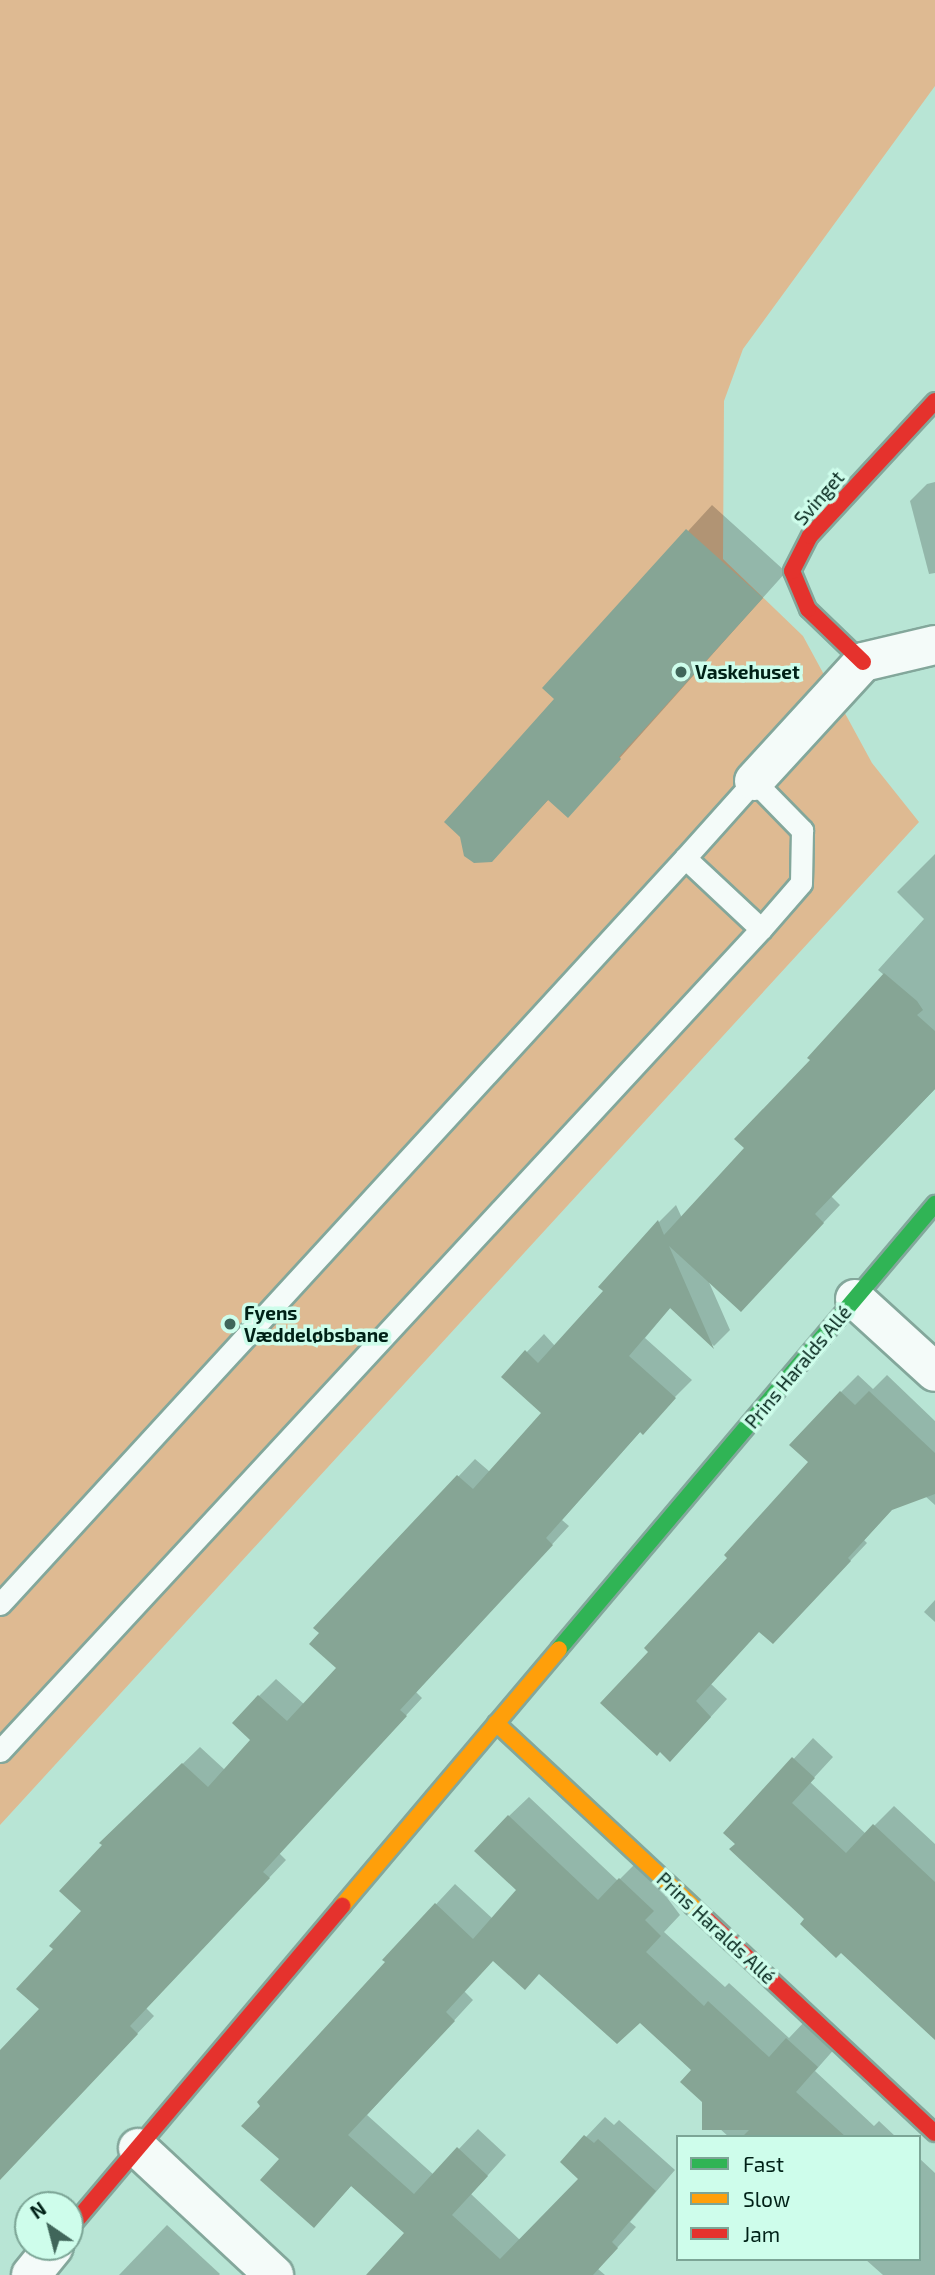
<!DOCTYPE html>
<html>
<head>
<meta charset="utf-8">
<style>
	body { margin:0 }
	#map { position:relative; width:935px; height:2275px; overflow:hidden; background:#b8e5d5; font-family:"Exo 2",sans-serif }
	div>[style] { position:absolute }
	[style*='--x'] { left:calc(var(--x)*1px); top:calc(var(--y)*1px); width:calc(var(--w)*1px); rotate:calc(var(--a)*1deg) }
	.green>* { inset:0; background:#deba92 }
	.shadow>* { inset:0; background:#0003 }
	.building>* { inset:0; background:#86a595 }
	.roads { filter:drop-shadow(2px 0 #83a79b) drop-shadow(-2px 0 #83a79b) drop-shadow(0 2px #83a79b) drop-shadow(0 -2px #83a79b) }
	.lane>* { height:21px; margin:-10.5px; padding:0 10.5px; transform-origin:10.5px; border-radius:10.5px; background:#f4fbf9 }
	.street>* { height:38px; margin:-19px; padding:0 19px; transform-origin:19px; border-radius:19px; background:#f4fbf9 }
	.fast>* { height:16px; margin:-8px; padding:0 8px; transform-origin:8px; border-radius:8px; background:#30b455 }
	.slow>* { height:16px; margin:-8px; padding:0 8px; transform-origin:8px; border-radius:8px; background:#ff9f0a }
	.jam>* { height:16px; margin:-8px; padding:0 8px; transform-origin:8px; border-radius:8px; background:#e5322d }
	.dots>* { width:19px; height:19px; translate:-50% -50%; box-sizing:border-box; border:4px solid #cefdeb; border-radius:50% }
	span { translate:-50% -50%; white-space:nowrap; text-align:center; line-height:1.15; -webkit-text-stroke:7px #cefdeb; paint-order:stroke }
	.street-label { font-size:19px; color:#002117 }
	.poi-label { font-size:19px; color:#002117; font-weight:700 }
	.left { translate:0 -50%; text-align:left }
	.legend { position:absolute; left:676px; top:2135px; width:245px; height:126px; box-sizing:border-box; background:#cefdeb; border:2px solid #7ca596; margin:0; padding:9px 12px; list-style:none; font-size:21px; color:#002117 }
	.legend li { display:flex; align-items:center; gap:14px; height:35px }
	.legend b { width:35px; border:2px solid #7ca596 }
	.north { position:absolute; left:14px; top:2191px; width:70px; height:70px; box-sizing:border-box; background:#cefdeb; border:2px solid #7ca596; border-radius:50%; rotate:325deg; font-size:19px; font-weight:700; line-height:28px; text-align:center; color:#002117 }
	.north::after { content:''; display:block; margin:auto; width:24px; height:32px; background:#40665a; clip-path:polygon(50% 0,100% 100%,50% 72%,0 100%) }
</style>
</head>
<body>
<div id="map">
	<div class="green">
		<div style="clip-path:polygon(0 0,935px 0,935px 86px,743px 349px,724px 401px,723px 559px,803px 636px,872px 763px,919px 822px,0 1825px)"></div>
	</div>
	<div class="shadow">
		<div style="clip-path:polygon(935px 482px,935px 573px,929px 574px,910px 501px,927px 484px)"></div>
		<div style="clip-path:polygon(712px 505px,786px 572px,568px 816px,549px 799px,492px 860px,556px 699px,544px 688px)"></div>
		<div style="clip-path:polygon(935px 854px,935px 1089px,831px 1196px,840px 1205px,758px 1292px,708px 1280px,730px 1330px,714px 1346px,671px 1307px,645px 1338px,692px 1380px,641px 1431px,562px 1520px,569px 1526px,416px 1692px,422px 1698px,279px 1853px,286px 1860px,146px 2008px,154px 2016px,0 2178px,0 2058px,41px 2009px,55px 1949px,83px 1911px,105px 1845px,119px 1826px,200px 1747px,225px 1770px,252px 1740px,259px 1696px,276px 1679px,305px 1705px,338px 1668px,321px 1633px,316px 1627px,475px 1459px,490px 1472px,543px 1413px,504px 1376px,544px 1334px,555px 1346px,606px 1291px,601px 1287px,659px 1222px,676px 1205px,682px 1218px,746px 1148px,812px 1060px,884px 975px,878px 970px,924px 919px,897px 892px)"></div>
		<div style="clip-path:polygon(858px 1375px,873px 1389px,887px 1375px,935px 1421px,935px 1505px,925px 1496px,894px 1507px,864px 1540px,867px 1543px,790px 1625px,759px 1630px,711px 1684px,727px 1699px,687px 1743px,651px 1652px,811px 1462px,841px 1392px)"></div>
		<div style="clip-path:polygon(935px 1600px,935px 1622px,924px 1612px)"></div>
		<div style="clip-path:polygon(813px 1738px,833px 1757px,810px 1782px,866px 1834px,894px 1806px,935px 1844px,935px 2035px,807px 1919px,725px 1833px)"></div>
		<div style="clip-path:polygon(529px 1797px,618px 1881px,639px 1860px,680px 1915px,664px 1932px,725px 1987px,729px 1983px,789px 2038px,807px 2019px,837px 2046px,815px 2071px,874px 2126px,879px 2121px,896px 2137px,729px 2137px,719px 2128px,704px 2101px,693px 2069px,640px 2021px,540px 1972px,494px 1959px,464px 1991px,473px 2000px,367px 2115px,434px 2175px,478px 2129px,506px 2155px,471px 2194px,521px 2241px,580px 2179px,586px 2137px,605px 2117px,614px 2125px,619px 2120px,675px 2170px,630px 2222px,636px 2227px,598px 2269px,605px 2275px,373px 2275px,407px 2233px,352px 2185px,314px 2226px,282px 2159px,387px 1962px,384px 1960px,455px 1884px,493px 1919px,518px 1890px,509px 1816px)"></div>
		<div style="clip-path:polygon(919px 2158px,935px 2173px,935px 2275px,883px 2275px,865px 2259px,919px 2259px)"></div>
		<div style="clip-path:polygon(167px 2225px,220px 2274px,219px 2275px,119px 2275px)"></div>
	</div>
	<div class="building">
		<div style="clip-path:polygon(686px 529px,763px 598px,619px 757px,621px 759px,568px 818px,548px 800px,492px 862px,474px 863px,464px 856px,460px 837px,444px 822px,554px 699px,542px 688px)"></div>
		<div style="clip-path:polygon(884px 973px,917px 1001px,923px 1010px,917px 1015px,935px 1031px,935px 1089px,815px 1214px,824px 1223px,741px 1312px,669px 1246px,714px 1349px,670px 1308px,629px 1356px,676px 1398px,643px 1435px,640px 1432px,546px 1538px,553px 1545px,400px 1710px,407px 1716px,263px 1872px,270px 1878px,130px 2026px,138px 2034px,0 2180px,0 2050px,39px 2009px,16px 1989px,53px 1949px,49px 1946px,81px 1911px,59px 1891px,102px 1845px,99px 1843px,182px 1763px,208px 1787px,250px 1740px,232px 1723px,258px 1695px,287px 1721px,336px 1668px,309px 1644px,319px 1633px,313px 1628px,457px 1475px,473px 1489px,541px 1413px,501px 1377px,525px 1350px,538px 1363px,603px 1291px,598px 1287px,658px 1220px,664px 1235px,744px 1148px,734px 1139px,810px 1060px,807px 1058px)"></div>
		<div style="clip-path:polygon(840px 1391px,855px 1405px,869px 1391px,935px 1453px,935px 1494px,892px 1510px,848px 1558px,851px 1561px,773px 1644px,759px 1632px,696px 1701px,711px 1717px,670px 1762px,660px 1752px,657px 1756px,600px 1703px,648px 1652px,644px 1648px,727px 1558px,724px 1555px,808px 1462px,789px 1445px)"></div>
		<div style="clip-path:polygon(792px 1757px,815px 1778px,792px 1803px,846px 1853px,873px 1824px,935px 1882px,935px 2040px,841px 1953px,836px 1958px,800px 1924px,804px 1919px,729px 1849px,735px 1844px,723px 1833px)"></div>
		<div style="clip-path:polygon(508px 1815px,598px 1900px,619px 1878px,654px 1911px,645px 1920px,661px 1936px,646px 1952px,704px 2006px,708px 2001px,769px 2057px,786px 2038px,818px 2067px,796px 2092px,846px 2137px,742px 2137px,749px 2130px,702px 2130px,702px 2102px,680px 2082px,691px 2070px,640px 2023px,617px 2044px,539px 1974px,525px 1990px,493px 1961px,446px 2012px,455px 2021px,348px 2135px,414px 2194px,457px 2147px,488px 2176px,452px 2215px,500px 2259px,578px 2179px,560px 2162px,584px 2135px,594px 2143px,598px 2139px,656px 2191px,612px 2242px,618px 2248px,593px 2275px,366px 2275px,404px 2233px,351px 2186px,314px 2228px,260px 2180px,279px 2159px,241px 2126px,260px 2106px,257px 2102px,385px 1962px,382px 1960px,435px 1903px,473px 1939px,516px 1890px,474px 1851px)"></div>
	</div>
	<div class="roads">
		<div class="lane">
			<div style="--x:754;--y:781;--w:69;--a:45.6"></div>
			<div style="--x:802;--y:830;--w:53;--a:91.1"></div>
			<div style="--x:801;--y:883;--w:61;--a:131"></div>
			<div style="--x:761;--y:929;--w:104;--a:-136.9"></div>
			<div style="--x:685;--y:858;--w:103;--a:-48.1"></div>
			<div style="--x:0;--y:1604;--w:1013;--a:-47.44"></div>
			<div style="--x:0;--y:1751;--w:1120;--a:-47.21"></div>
		</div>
		<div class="street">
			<div style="--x:754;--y:781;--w:161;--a:-47.5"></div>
			<div style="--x:863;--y:662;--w:74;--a:-13.3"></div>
			<div style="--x:855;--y:1299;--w:108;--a:42.4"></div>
			<div style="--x:138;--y:2148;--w:186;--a:43"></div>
			<div style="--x:31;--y:2275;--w:36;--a:-51"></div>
		</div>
		<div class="fast">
			<div style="--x:559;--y:1649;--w:583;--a:-49.8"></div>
		</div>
		<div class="slow">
			<div style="--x:496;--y:1723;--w:284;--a:43"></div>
			<div style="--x:342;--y:1906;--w:336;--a:-49.8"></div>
		</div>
		<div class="jam">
			<div style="--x:863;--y:662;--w:76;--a:-136.1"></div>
			<div style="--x:808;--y:609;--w:41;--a:-112.8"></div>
			<div style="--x:792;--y:571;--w:39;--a:-63"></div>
			<div style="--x:810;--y:536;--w:184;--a:-47.2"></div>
			<div style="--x:704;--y:1917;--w:316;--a:43.1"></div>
			<div style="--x:70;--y:2228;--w:422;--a:-49.8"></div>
		</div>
	</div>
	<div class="dots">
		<div style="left:681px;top:672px;background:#40665a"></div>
		<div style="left:230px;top:1324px;background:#40665a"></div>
	</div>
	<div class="street-label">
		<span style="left:819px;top:498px;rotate:-49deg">Svinget</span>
		<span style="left:798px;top:1367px;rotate:-50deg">Prins Haralds Allé</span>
		<span style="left:716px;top:1928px;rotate:43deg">Prins Haralds Allé</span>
	</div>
	<div class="poi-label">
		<span class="left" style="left:695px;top:672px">Vaskehuset</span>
		<span class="left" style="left:244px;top:1324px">Fyens<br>Væddeløbsbane</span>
	</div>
	<ul class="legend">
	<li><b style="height:9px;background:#30b455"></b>Fast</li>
	<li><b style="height:9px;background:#ff9f0a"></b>Slow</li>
	<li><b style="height:9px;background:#e5322d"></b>Jam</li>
	</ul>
	<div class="north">N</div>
</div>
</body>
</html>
